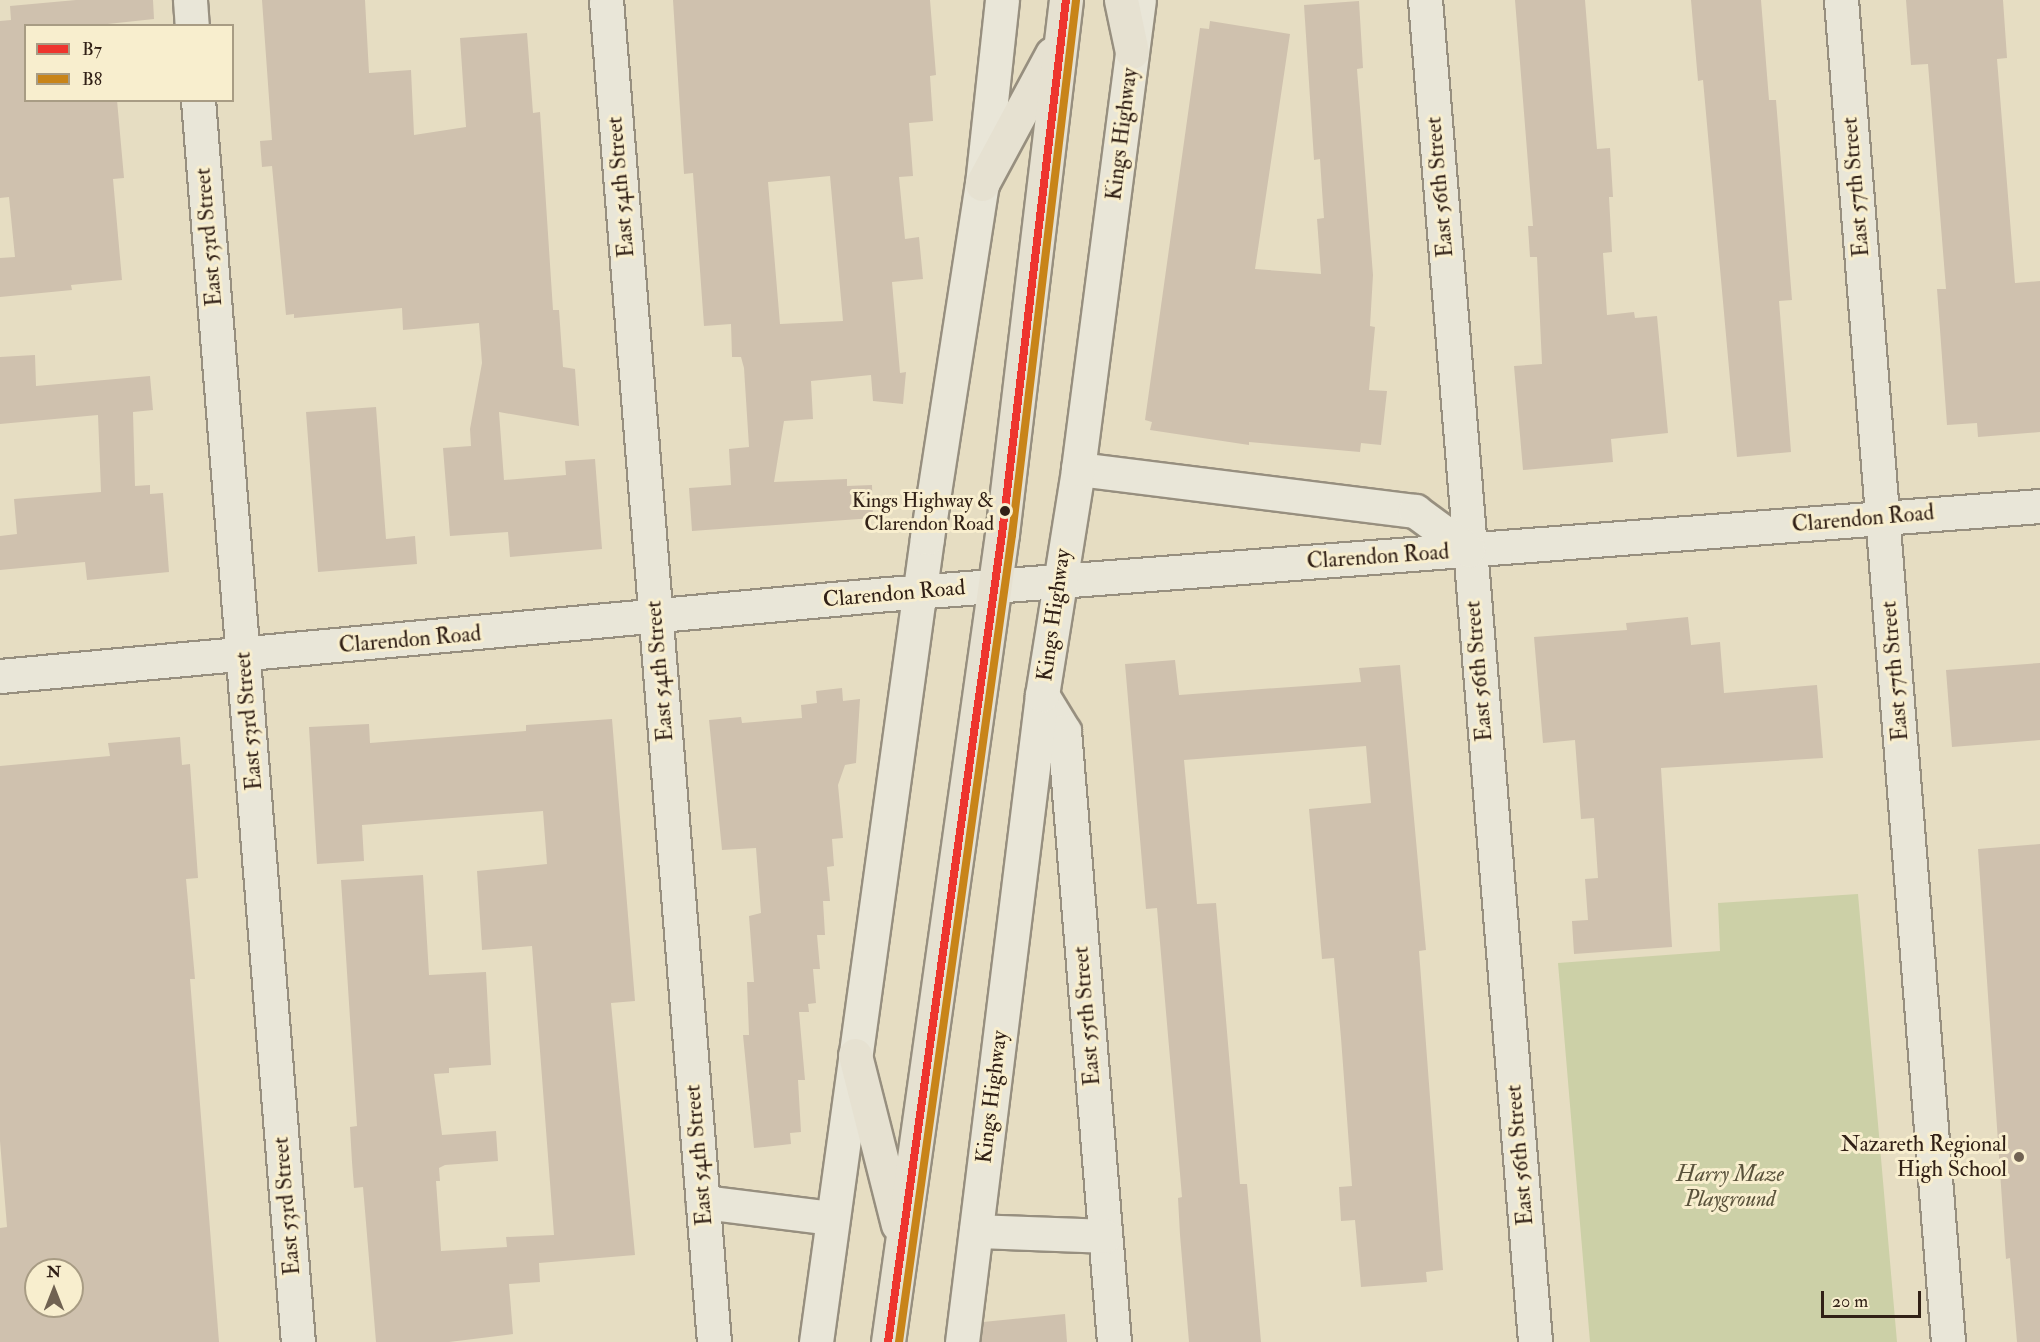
<!DOCTYPE html>
<html>
<head>
<meta charset="utf-8">
<style>
	body { margin:0 }
	#map { position:relative; width:2040px; height:1342px; overflow:hidden; background:#e6ddc2; font-family:"IM FELL Double Pica",serif }
	div>[style] { position:absolute }
	[style*='--x'] { left:calc(var(--x)*1px); top:calc(var(--y)*1px); width:calc(var(--w)*1px); rotate:calc(var(--a)*1deg) }
	.green>* { inset:0; background:#ccd0a7 }
	.building>* { inset:0; background:#cfc1ae }
	.roads { filter:drop-shadow(2px 0 #978f7f) drop-shadow(-2px 0 #978f7f) drop-shadow(0 2px #978f7f) drop-shadow(0 -2px #978f7f) }
	.street>* { height:33px; margin:-16.5px; padding:0 16.5px; transform-origin:16.5px; border-radius:16.5px; background:#e9e6d8 }
	.secondary>* { height:33px; margin:-16.5px; padding:0 16.5px; transform-origin:16.5px; border-radius:16.5px; background:#e9e6d8 }
	.primary>* { height:33px; margin:-16.5px; padding:0 16.5px; transform-origin:16.5px; border-radius:16.5px; background:#e6e1d1 }
	.bus-1>* { height:8px; margin:-4px; padding:0 4px; transform-origin:4px; border-radius:4px; background:#ee352e }
	.bus-2>* { height:8px; margin:-4px; padding:0 4px; transform-origin:4px; border-radius:4px; background:#c88419 }
	.dots>* { width:16px; height:16px; translate:-50% -50%; box-sizing:border-box; border:3px solid #f8eece; border-radius:50% }
	span { translate:-50% -50%; white-space:nowrap; text-align:center; line-height:1.15; -webkit-text-stroke:6px #f8eece; paint-order:stroke }
	.bus-label { font-size:20px; color:#312016 }
	.right { translate:-100% -50%; text-align:right }
	.street-label { font-size:22px; color:#312016 }
	.poi-label { font-size:22px; color:#312016 }
	.park-label { font-size:22px; color:#59523b; font-style:italic }
	.legend { position:absolute; left:24px; top:24px; width:210px; height:78px; box-sizing:border-box; background:#f8eece; border:2px solid #a89c84; margin:0; padding:8px 10px; list-style:none; font-size:18px; color:#312016 }
	.legend li { display:flex; align-items:center; gap:12px; height:30px }
	.legend b { width:30px; border:2px solid #a89c84 }
	.north { position:absolute; left:24px; top:1258px; width:60px; height:60px; box-sizing:border-box; background:#f8eece; border:2px solid #a89c84; border-radius:50%; rotate:0deg; font-size:16px; font-weight:700; line-height:24px; text-align:center; color:#312016 }
	.north::after { content:''; display:block; margin:auto; width:21px; height:27px; background:#706252; clip-path:polygon(50% 0,100% 100%,50% 72%,0 100%) }
	.scale { position:absolute; left:1821px; top:1291px; width:100px; height:27px; box-sizing:border-box; border:3px solid #312016; border-top:0; padding-left:8px; font-size:18px; line-height:21px; white-space:nowrap; color:#312016; -webkit-text-stroke:4px #f8eece; paint-order:stroke }
</style>
</head>
<body>
<div id="map">
	<div class="green">
		<div style="clip-path:polygon(1858px 894px,1897px 1342px,1590px 1342px,1558px 963px,1720px 951px,1718px 903px)"></div>
	</div>
	<div class="building">
		<div style="clip-path:polygon(76px 0,153px 0,154px 19px,89px 26px,26px 26px,26px 100px,117px 100px,124px 178px,113px 179px,122px 280px,71px 285px,72px 290px,0 297px,0 258px,15px 257px,9px 197px,0 198px,0 21px,11px 20px,10px 6px)"></div>
		<div style="clip-path:polygon(262px 0,365px 0,369px 73px,411px 70px,414px 135px,466px 127px,460px 38px,527px 33px,533px 113px,540px 112px,553px 310px,559px 310px,563px 367px,575px 369px,579px 426px,499px 412px,504px 480px,566px 475px,565px 461px,595px 459px,602px 549px,510px 557px,508px 532px,450px 536px,443px 448px,471px 446px,470px 429px,482px 363px,479px 323px,403px 330px,402px 308px,294px 318px,294px 314px,286px 315px,272px 166px,262px 167px,260px 141px,272px 140px)"></div>
		<div style="clip-path:polygon(evenodd,673px 0,930px 0,936px 75px,930px 76px,933px 121px,909px 123px,913px 176px,899px 177px,905px 239px,919px 237px,923px 279px,892px 282px,900px 373px,906px 372px,903px 404px,873px 401px,871px 375px,811px 381px,813px 419px,784px 421px,774px 482px,847px 479px,847px 486px,872px 485px,873px 518px,692px 531px,689px 488px,731px 485px,729px 449px,749px 447px,744px 368px,741px 357px,732px 357px,731px 324px,704px 326px,693px 173px,684px 174px,673px 0,830px 176px,843px 321px,780px 324px,768px 182px,830px 176px)"></div>
		<div style="clip-path:polygon(1515px 0,1585px 0,1597px 149px,1610px 148px,1613px 197px,1609px 197px,1612px 252px,1603px 253px,1607px 315px,1634px 312px,1635px 318px,1657px 316px,1668px 433px,1611px 439px,1613px 462px,1523px 470px,1514px 366px,1542px 364px,1537px 257px,1530px 257px,1528px 226px,1533px 226px)"></div>
		<div style="clip-path:polygon(1691px 0,1761px 0,1769px 100px,1776px 100px,1792px 300px,1779px 301px,1791px 452px,1737px 457px,1703px 80px,1698px 81px)"></div>
		<div style="clip-path:polygon(1906px 0,2003px 0,2007px 58px,1997px 59px,2015px 283px,2040px 281px,2040px 432px,1978px 437px,1977px 423px,1947px 425px,1937px 289px,1946px 289px,1928px 64px,1911px 65px)"></div>
		<div style="clip-path:polygon(1359px 1px,1363px 68px,1357px 69px,1373px 275px,1370px 326px,1375px 327px,1369px 390px,1387px 391px,1381px 445px,1361px 443px,1360px 452px,1249px 442px,1249px 445px,1150px 430px,1152px 422px,1145px 420px,1200px 28px,1209px 29px,1210px 21px,1290px 34px,1255px 269px,1321px 274px,1317px 219px,1324px 218px,1322px 190px,1320px 159px,1314px 160px,1304px 5px)"></div>
		<div style="clip-path:polygon(35px 355px,36px 386px,150px 376px,153px 410px,133px 412px,135px 486px,150px 485px,150px 494px,163px 493px,169px 572px,87px 580px,85px 562px,0 570px,0 536px,17px 534px,14px 499px,101px 492px,98px 415px,0 424px,0 357px)"></div>
		<div style="clip-path:polygon(376px 407px,386px 539px,415px 536px,417px 564px,318px 572px,306px 412px)"></div>
		<div style="clip-path:polygon(1688px 617px,1691px 645px,1720px 642px,1724px 693px,1817px 685px,1823px 758px,1661px 768px,1672px 947px,1574px 954px,1572px 921px,1588px 920px,1585px 879px,1598px 878px,1594px 818px,1581px 819px,1575px 740px,1543px 743px,1534px 637px,1627px 630px,1626px 623px)"></div>
		<div style="clip-path:polygon(1175px 660px,1179px 695px,1361px 682px,1359px 668px,1400px 665px,1426px 950px,1419px 951px,1443px 1270px,1426px 1272px,1427px 1282px,1361px 1287px,1355px 1220px,1341px 1221px,1339px 1187px,1352px 1186px,1341px 1038px,1334px 958px,1322px 959px,1309px 809px,1371px 803px,1366px 746px,1184px 760px,1197px 904px,1216px 903px,1240px 1184px,1247px 1184px,1261px 1342px,1189px 1342px,1180px 1235px,1178px 1198px,1182px 1197px,1157px 908px,1146px 909px,1125px 664px)"></div>
		<div style="clip-path:polygon(2040px 663px,2040px 740px,1952px 747px,1946px 670px)"></div>
		<div style="clip-path:polygon(842px 688px,843px 701px,860px 699px,856px 763px,845px 765px,838px 785px,843px 838px,832px 839px,834px 866px,827px 867px,830px 901px,823px 901px,825px 935px,817px 935px,820px 969px,813px 969px,816px 1003px,808px 1004px,809px 1012px,799px 1012px,805px 1080px,798px 1080px,801px 1132px,790px 1133px,791px 1144px,754px 1148px,743px 1035px,749px 1035px,747px 982px,754px 982px,749px 916px,761px 913px,756px 848px,722px 850px,709px 720px,741px 717px,742px 723px,802px 718px,801px 705px,817px 703px,816px 691px)"></div>
		<div style="clip-path:polygon(612px 719px,635px 1001px,611px 1003px,635px 1255px,539px 1263px,540px 1282px,509px 1284px,513px 1334px,449px 1342px,376px 1342px,363px 1187px,354px 1188px,352px 1162px,350px 1127px,357px 1126px,341px 880px,423px 875px,429px 975px,486px 972px,491px 1065px,449px 1068px,449px 1073px,434px 1074px,442px 1135px,496px 1131px,498px 1161px,445px 1165px,439px 1168px,440px 1181px,436px 1181px,441px 1251px,507px 1247px,506px 1237px,554px 1235px,532px 946px,482px 950px,477px 871px,547px 864px,543px 811px,362px 825px,364px 861px,317px 864px,309px 727px,369px 724px,370px 743px,526px 731px,526px 725px)"></div>
		<div style="clip-path:polygon(evenodd,180px 737px,182px 765px,190px 764px,198px 878px,186px 879px,195px 979px,190px 979px,219px 1342px,0 1342px,0 1228px,7px 1227px,0 1141px,0 766px,110px 756px,108px 743px,180px 737px,36px 1270px,72px 1270px,72px 1306px,36px 1306px,36px 1270px)"></div>
		<div style="clip-path:polygon(2040px 844px,2040px 1342px,2017px 1342px,2010px 1258px,2006px 1259px,1978px 849px)"></div>
		<div style="clip-path:polygon(1065px 1314px,1067px 1342px,981px 1342px,983px 1322px)"></div>
	</div>
	<div class="roads">
		<div class="street">
			<div style="--x:190;--y:0;--w:26;--a:86"></div>
			<div style="--x:606;--y:0;--w:1346;--a:85.4"></div>
			<div style="--x:1425;--y:0;--w:1347;--a:85.31"></div>
			<div style="--x:1841;--y:0;--w:1346;--a:85.44"></div>
			<div style="--x:198;--y:100;--w:1246;--a:85.4"></div>
			<div style="--x:0;--y:676;--w:892;--a:-5.28"></div>
			<div style="--x:888;--y:594;--w:1155;--a:-4.37"></div>
			<div style="--x:1042;--y:695;--w:42;--a:58.6"></div>
			<div style="--x:1064;--y:731;--w:613;--a:85.32"></div>
			<div style="--x:703;--y:1202;--w:130;--a:7.1"></div>
			<div style="--x:976;--y:1231;--w:129;--a:2.2"></div>
		</div>
		<div class="secondary">
			<div style="--x:1078;--y:469;--w:340;--a:7.1"></div>
			<div style="--x:1415;--y:511;--w:66;--a:36.3"></div>
			<div style="--x:816;--y:1342;--w:812;--a:-82.14"></div>
			<div style="--x:927;--y:538;--w:358;--a:-81.2"></div>
			<div style="--x:982;--y:184;--w:185;--a:-83.8"></div>
			<div style="--x:962;--y:1342;--w:652;--a:-82.95"></div>
			<div style="--x:1042;--y:695;--w:229;--a:-80.9"></div>
			<div style="--x:1078;--y:469;--w:473;--a:-82.6"></div>
		</div>
		<div class="primary">
			<div style="--x:1121;--y:0;--w:53;--a:78.1"></div>
			<div style="--x:982;--y:184;--w:148;--a:-61.7"></div>
			<div style="--x:855;--y:1055;--w:175;--a:75.8"></div>
			<div style="--x:888;--y:1342;--w:816;--a:-81.97"></div>
			<div style="--x:1002;--y:534;--w:538;--a:-83.17"></div>
		</div>
	</div>
	<div class="bus-1">
		<div style="--x:888;--y:1342;--w:816;--a:-81.97"></div>
		<div style="--x:1002;--y:534;--w:538;--a:-83.17"></div>
	</div>
	<div class="bus-2">
		<div style="--x:899;--y:1342;--w:815;--a:-82.03"></div>
		<div style="--x:1012;--y:535;--w:538;--a:-83.17"></div>
	</div>
	<div class="dots">
		<div style="left:1005px;top:511px;background:#312016"></div>
		<div style="left:2019px;top:1157px;background:#706252"></div>
	</div>
	<div class="bus-label">
		<span class="right" style="left:994px;top:512px">Kings Highway &amp;<br>Clarendon Road</span>
	</div>
	<div class="street-label">
		<span style="left:1122px;top:134px;rotate:-83deg">Kings Highway</span>
		<span style="left:621px;top:187px;rotate:-95deg">East 54th Street</span>
		<span style="left:1440px;top:187px;rotate:-95deg">East 56th Street</span>
		<span style="left:1856px;top:187px;rotate:-95deg">East 57th Street</span>
		<span style="left:209px;top:237px;rotate:-95deg">East 53rd Street</span>
		<span style="left:1863px;top:519px;rotate:-5deg">Clarendon Road</span>
		<span style="left:1378px;top:557px;rotate:-4deg">Clarendon Road</span>
		<span style="left:894px;top:594px;rotate:-5deg">Clarendon Road</span>
		<span style="left:1054px;top:615px;rotate:-82deg">Kings Highway</span>
		<span style="left:410px;top:640px;rotate:-5deg">Clarendon Road</span>
		<span style="left:660px;top:671px;rotate:-95deg">East 54th Street</span>
		<span style="left:1479px;top:671px;rotate:-95deg">East 56th Street</span>
		<span style="left:1895px;top:671px;rotate:-95deg">East 57th Street</span>
		<span style="left:249px;top:721px;rotate:-95deg">East 53rd Street</span>
		<span style="left:1087px;top:1016px;rotate:-95deg">East 55th Street</span>
		<span style="left:992px;top:1097px;rotate:-83deg">Kings Highway</span>
		<span style="left:699px;top:1155px;rotate:-95deg">East 54th Street</span>
		<span style="left:1520px;top:1155px;rotate:-95deg">East 56th Street</span>
		<span style="left:287px;top:1206px;rotate:-95deg">East 53rd Street</span>
	</div>
	<div class="poi-label">
		<span class="right" style="left:2007px;top:1157px">Nazareth Regional<br>High School</span>
	</div>
	<div class="park-label">
		<span style="left:1730px;top:1187px">Harry Maze<br>Playground</span>
	</div>
	<ul class="legend">
	<li><b style="height:8px;background:#ee352e"></b>B7</li>
	<li><b style="height:8px;background:#c88419"></b>B8</li>
	</ul>
	<div class="north">N</div>
	<div class="scale">20 m</div>
</div>
</body>
</html>
